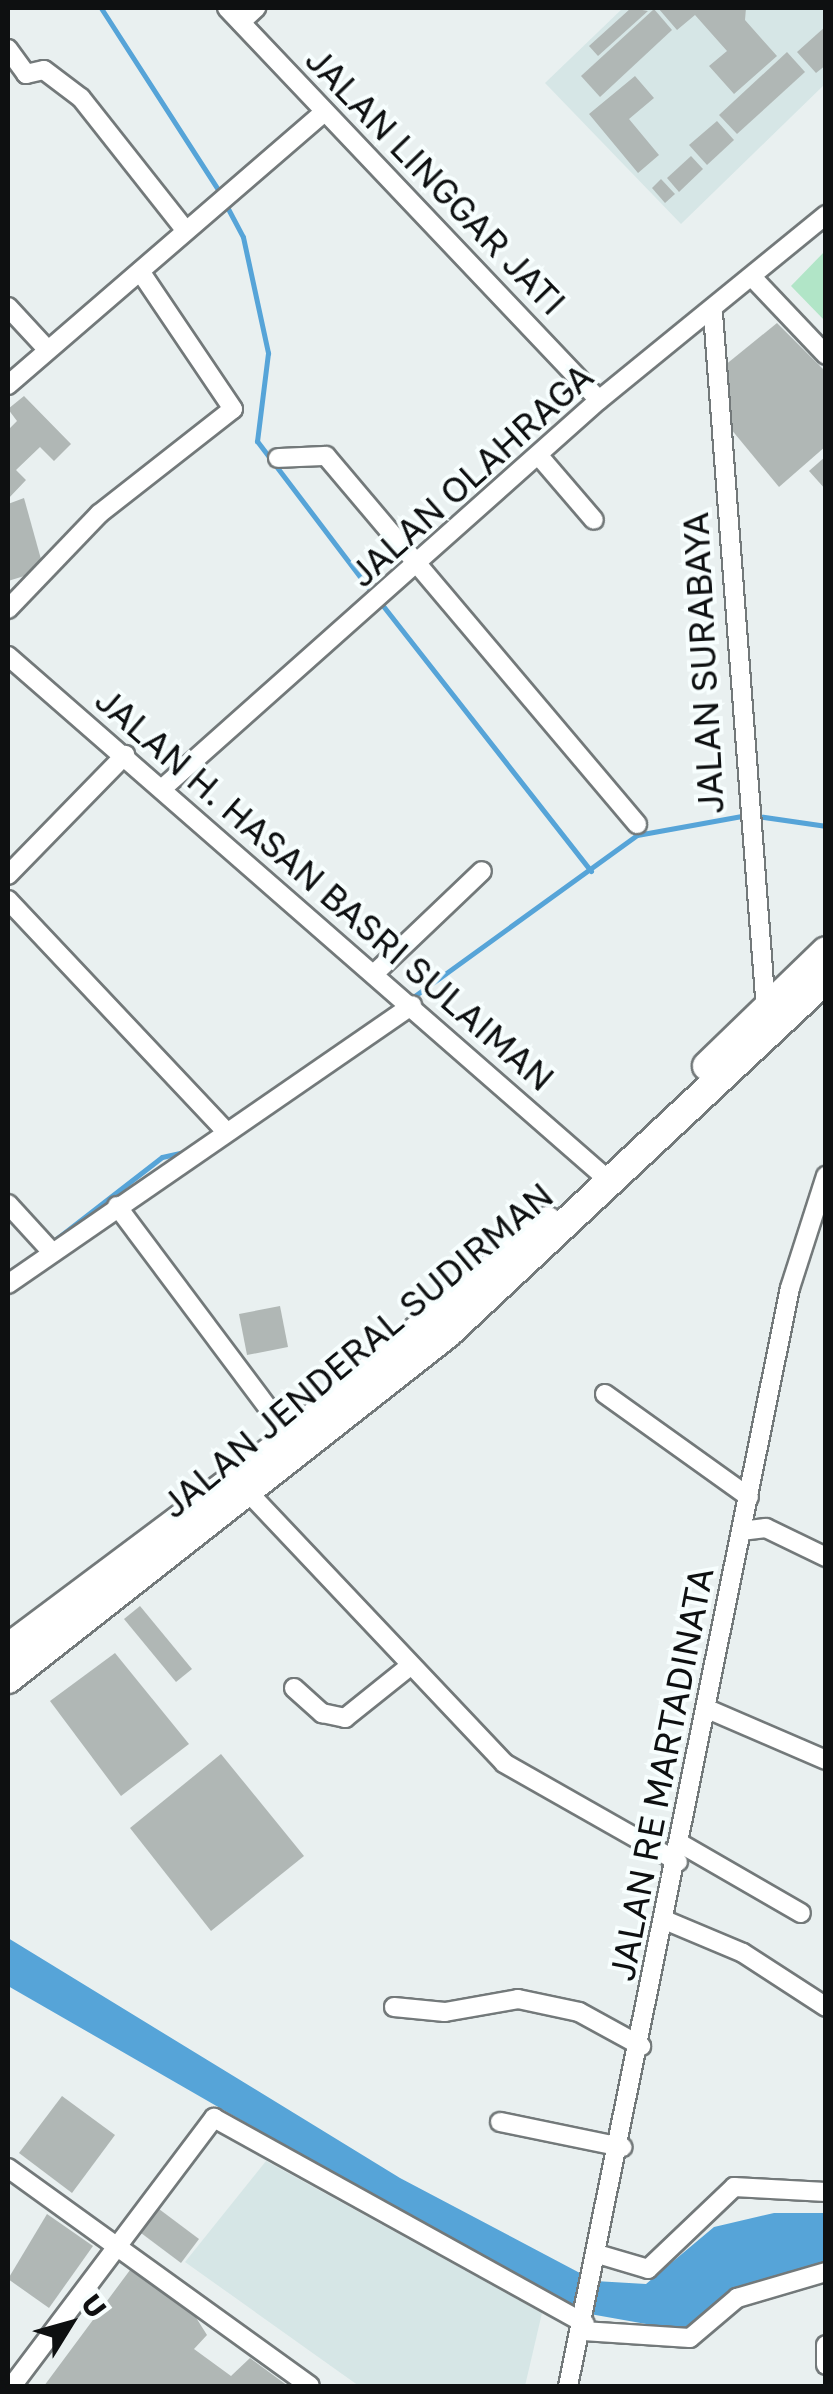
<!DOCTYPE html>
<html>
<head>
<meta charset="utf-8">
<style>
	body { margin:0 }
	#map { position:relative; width:833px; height:2394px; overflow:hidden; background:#e9f0f0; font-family:"Golos Text",sans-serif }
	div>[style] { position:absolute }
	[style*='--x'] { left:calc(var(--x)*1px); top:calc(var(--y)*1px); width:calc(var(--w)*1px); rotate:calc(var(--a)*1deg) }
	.built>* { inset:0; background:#d6e6e6 }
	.green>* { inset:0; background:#b1e5c7 }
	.water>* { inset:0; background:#56a4d8 }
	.stream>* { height:5px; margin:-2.5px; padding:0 2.5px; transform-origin:2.5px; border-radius:2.5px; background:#56a4d8 }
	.building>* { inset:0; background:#b0b7b5 }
	.roads { filter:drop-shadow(2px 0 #73797a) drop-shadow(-2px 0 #73797a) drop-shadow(0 2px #73797a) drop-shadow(0 -2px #73797a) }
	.minor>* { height:18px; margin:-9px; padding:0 9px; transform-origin:9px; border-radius:9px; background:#fff }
	.trunk>* { height:28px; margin:-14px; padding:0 14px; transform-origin:14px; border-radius:14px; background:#fff }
	span { translate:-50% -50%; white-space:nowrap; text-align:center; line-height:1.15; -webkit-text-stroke:8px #f7fefe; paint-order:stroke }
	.street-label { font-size:35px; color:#0e1011 }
	.frame { position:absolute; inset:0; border:10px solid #0e1011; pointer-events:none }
	.north { position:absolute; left:20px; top:2274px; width:100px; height:100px; -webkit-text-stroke:8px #f7fefe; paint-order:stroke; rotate:53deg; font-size:28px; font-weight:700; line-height:40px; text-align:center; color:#0e1011 }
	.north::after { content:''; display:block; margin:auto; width:35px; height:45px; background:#0e1011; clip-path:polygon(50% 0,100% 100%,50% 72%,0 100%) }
</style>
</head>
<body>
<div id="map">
	<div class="built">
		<div style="clip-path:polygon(623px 8px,825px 8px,825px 84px,681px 224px,545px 83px)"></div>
		<div style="clip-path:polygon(266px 2161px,542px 2313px,525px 2386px,359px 2386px,185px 2262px)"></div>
	</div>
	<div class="green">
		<div style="clip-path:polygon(825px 251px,825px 321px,791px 286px)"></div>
	</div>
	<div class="water">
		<div style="clip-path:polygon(8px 1938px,400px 2178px,595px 2281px,646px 2284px,714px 2227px,774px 2213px,825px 2213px,825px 2269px,680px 2330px,573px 2311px,8px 1986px)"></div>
	</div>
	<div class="stream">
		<div style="--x:101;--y:8;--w:220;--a:57.2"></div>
		<div style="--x:225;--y:203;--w:38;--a:62"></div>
		<div style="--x:243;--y:237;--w:119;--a:77.8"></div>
		<div style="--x:268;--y:353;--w:89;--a:97.1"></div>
		<div style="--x:257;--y:441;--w:192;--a:52.8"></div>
		<div style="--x:380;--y:602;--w:342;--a:51.9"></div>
		<div style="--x:757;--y:816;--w:70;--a:8.2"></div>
		<div style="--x:409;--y:1000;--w:281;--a:-35.9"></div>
		<div style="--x:637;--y:835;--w:112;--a:-10.3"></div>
		<div style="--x:51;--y:1243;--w:140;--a:-37.8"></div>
		<div style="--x:162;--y:1157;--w:23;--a:-13"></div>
	</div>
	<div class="building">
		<div style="clip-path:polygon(631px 8px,648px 11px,598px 56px,589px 46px)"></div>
		<div style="clip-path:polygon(658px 8px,746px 8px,745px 20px,777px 56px,734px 94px,709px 66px,727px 51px,695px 15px,677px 30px)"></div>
		<div style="clip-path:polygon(654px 9px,672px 30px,600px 97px,581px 76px)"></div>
		<div style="clip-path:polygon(826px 26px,826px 65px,816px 73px,797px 52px)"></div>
		<div style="clip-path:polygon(787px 52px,805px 72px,737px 134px,719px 115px)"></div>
		<div style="clip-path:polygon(635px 76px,654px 98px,629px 119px,659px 155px,638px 173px,589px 114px)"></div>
		<div style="clip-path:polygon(717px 121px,734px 140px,707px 165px,689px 145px)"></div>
		<div style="clip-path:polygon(691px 156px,703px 169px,679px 192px,667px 178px)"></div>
		<div style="clip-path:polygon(661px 179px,675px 194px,665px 203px,652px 188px)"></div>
		<div style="clip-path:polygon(777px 323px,826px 372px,826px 446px,779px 487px,721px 417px,724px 366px)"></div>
		<div style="clip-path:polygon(24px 396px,71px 444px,54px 461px,40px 447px,16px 470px,26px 480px,8px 499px,8px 430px,17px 421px,8px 409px)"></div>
		<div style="clip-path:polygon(826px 456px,826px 490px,809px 471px)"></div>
		<div style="clip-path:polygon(24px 498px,44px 570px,8px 581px,8px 504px)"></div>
		<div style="clip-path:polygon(280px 1306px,288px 1347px,247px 1355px,239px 1314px)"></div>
		<div style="clip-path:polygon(140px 1606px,192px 1669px,176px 1682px,124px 1619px)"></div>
		<div style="clip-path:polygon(115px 1653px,189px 1744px,121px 1796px,50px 1701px)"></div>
		<div style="clip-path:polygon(221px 1754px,304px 1856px,211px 1931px,130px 1828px)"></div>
		<div style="clip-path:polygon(62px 2096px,115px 2135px,72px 2193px,19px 2153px)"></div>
		<div style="clip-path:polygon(151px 2203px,199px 2239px,181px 2263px,133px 2227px)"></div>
		<div style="clip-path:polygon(47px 2214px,93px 2246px,49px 2308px,8px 2279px)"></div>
		<div style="clip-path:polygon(130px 2270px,195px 2316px,207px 2335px,194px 2349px,231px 2376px,250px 2358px,288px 2386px,44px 2386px)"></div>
	</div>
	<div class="roads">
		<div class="minor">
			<div style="--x:227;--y:8;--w:540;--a:46.5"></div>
			<div style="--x:241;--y:22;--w:21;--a:-43"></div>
			<div style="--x:8;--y:49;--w:31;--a:54"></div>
			<div style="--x:26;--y:74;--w:18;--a:-13"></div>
			<div style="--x:44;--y:70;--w:46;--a:37.1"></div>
			<div style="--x:81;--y:98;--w:169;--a:51.7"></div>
			<div style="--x:753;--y:278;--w:106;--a:46.5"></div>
			<div style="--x:8;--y:307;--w:57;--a:47.1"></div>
			<div style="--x:713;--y:313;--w:698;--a:85.65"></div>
			<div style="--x:8;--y:385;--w:418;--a:-40.8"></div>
			<div style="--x:539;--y:456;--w:84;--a:49.3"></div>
			<div style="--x:278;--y:458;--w:48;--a:-2.4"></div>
			<div style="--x:326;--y:456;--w:482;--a:49.8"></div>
			<div style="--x:8;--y:609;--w:132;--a:-46.2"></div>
			<div style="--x:99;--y:514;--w:170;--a:-38.1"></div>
			<div style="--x:233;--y:409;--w:166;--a:-124"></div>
			<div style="--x:8;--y:656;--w:785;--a:41.12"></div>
			<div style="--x:164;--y:787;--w:582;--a:-41.66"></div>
			<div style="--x:599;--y:400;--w:293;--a:-39.2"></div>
			<div style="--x:8;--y:875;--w:168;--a:-45.7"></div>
			<div style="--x:8;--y:900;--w:316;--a:46.7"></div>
			<div style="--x:376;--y:972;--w:146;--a:-43.6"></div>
			<div style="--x:8;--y:1204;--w:62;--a:47.6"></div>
			<div style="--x:117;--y:1206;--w:289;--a:53.2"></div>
			<div style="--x:8;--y:1284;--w:491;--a:-34.6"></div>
			<div style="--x:605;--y:1394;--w:177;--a:35.6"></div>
			<div style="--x:248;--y:1492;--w:373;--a:46.6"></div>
			<div style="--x:504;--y:1763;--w:200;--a:29.6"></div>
			<div style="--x:741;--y:1531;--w:25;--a:-7"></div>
			<div style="--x:766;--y:1528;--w:67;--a:25.8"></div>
			<div style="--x:294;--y:1688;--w:38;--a:42"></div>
			<div style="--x:322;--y:1713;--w:24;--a:12"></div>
			<div style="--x:345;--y:1718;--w:83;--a:-38.7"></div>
			<div style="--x:710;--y:1710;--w:126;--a:23.3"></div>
			<div style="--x:683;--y:1845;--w:136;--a:30"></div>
			<div style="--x:667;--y:1921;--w:82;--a:22.8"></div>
			<div style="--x:743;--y:1953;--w:99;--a:33"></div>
			<div style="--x:394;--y:2007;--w:51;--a:5.6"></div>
			<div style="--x:445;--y:2012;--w:74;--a:-10.1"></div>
			<div style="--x:518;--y:1999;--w:62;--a:12"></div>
			<div style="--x:579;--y:2012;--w:71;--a:28.7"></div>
			<div style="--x:500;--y:2122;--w:125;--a:11.6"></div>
			<div style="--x:8;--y:2168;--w:372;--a:35.8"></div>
			<div style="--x:601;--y:2255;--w:49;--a:16.6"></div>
			<div style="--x:648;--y:2269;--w:119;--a:-43.6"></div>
			<div style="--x:734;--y:2187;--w:92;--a:3.1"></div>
			<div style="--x:583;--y:2331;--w:107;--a:3.7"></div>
			<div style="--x:690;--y:2338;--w:62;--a:-40.4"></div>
			<div style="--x:737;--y:2298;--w:93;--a:-16.3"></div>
			<div style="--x:826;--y:2345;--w:20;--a:90"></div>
			<div style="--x:12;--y:2386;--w:336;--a:-53"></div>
			<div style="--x:214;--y:2118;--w:424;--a:29"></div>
			<div style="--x:568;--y:2386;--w:1120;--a:-78.57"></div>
			<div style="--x:790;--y:1288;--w:118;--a:-72.2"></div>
		</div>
		<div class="trunk">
			<div style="--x:707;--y:1066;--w:165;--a:-44"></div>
			<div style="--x:8;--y:1648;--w:352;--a:-36.8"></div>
			<div style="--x:290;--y:1437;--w:336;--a:-40"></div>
			<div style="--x:8;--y:1679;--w:558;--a:-38.16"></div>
			<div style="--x:447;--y:1334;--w:519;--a:-43.13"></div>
		</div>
	</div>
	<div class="street-label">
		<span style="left:436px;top:181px;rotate:46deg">JALAN LINGGAR JATI</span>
		<span style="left:471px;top:475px;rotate:-42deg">JALAN OLAHRAGA</span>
		<span style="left:703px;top:663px;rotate:-93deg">JALAN SURABAYA</span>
		<span style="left:325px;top:889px;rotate:41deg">JALAN H. HASAN BASRI SULAIMAN</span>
		<span style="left:357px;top:1350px;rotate:-40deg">JALAN JENDERAL SUDIRMAN</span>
		<span style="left:661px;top:1774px;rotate:-79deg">JALAN RE MARTADINATA</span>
	</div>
	<div class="frame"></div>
	<div class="north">U</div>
</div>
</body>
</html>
